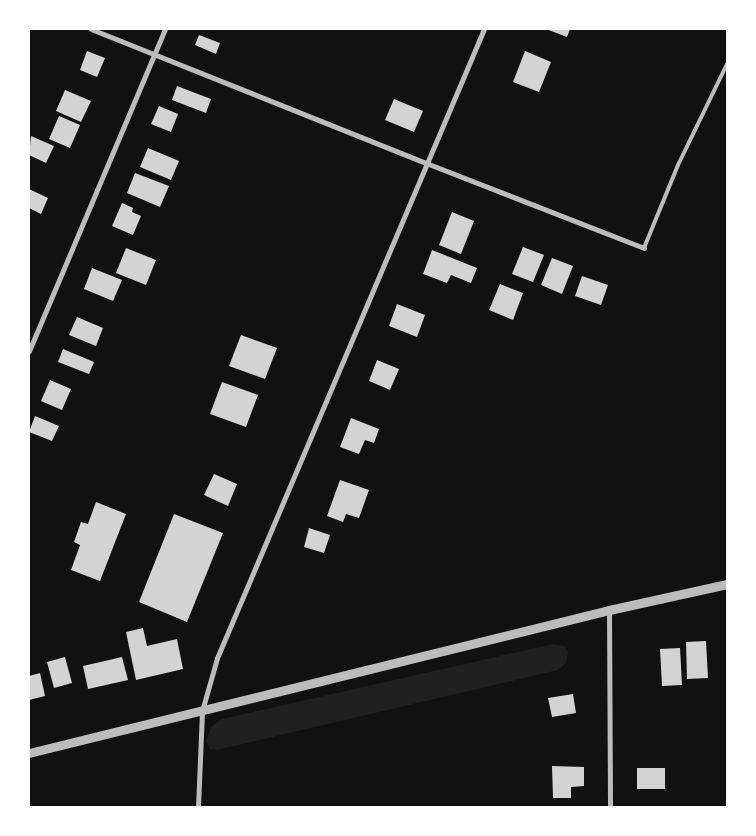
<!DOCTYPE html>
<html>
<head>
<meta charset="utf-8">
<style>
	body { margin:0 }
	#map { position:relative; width:756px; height:836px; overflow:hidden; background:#111; font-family:Overpass,sans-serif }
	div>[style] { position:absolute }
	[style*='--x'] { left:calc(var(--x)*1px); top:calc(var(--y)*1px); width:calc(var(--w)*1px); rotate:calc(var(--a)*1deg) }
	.green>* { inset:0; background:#202020 }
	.building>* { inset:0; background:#d3d3d3 }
	.service>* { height:4px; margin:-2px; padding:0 2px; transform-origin:2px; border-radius:2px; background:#bcbcbc }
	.minor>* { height:5px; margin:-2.5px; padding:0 2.5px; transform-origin:2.5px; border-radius:2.5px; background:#bcbcbc }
	.tertiary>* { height:9px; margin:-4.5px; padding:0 4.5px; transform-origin:4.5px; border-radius:4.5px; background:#bcbcbc }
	span { translate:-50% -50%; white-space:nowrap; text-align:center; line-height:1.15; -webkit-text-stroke:4px #fff; paint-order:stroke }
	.frame { position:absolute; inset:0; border:30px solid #fff; pointer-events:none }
</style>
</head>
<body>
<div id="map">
	<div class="green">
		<div style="clip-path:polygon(553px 644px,564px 646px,568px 652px,566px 663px,558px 670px,217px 750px,210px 749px,206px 741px,211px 727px,222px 719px)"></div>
	</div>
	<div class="building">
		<div style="clip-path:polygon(546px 29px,570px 29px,567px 37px)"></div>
		<div style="clip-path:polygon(199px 35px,220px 43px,216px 54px,195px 45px)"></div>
		<div style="clip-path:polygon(87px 51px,105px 58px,97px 77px,80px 70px)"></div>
		<div style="clip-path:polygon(525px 51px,551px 62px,539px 92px,513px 82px)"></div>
		<div style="clip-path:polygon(177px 86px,211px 99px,206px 113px,172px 100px)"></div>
		<div style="clip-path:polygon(65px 90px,91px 101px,81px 122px,56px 111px)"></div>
		<div style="clip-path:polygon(394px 99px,423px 111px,414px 132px,385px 120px)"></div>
		<div style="clip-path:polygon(159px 106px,178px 114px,171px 132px,151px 124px)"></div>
		<div style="clip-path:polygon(59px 116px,80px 125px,70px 148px,49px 139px)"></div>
		<div style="clip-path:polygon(31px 136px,54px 146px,46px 163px,29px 155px)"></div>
		<div style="clip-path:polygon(148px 148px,179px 161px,171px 180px,140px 167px)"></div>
		<div style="clip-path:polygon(135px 173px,169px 186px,160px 207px,127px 193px)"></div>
		<div style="clip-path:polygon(29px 189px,48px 198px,41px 214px,29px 208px)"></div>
		<div style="clip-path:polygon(122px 203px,133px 208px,132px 212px,141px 216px,133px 235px,112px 226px)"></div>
		<div style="clip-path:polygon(452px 212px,474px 221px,461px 254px,439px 245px)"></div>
		<div style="clip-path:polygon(523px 247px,544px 255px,533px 282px,512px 274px)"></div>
		<div style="clip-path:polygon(126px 248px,156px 260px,146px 285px,116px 273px)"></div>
		<div style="clip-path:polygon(432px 250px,477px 268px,471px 283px,451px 275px,447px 283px,423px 274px)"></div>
		<div style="clip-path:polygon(552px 258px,573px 266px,562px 294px,541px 285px)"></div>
		<div style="clip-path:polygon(92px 268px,122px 280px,113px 301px,84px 289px)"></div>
		<div style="clip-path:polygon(582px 276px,608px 285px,601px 305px,575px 296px)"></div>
		<div style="clip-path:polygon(500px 284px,523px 293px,513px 320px,489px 310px)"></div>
		<div style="clip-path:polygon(397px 304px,425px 315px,417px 337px,389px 326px)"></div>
		<div style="clip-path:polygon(77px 317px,103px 328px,96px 346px,69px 335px)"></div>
		<div style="clip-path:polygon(241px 335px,277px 348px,265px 379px,229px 366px)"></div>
		<div style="clip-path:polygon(63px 349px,94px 362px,89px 374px,58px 362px)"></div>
		<div style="clip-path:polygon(377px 360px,399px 369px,390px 390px,369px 381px)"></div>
		<div style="clip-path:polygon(50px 380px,71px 389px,62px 410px,41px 401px)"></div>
		<div style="clip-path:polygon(222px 382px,258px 395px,246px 427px,210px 414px)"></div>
		<div style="clip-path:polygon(35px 416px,59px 426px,52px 441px,29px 432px)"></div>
		<div style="clip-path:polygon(351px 418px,379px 429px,374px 443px,365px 440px,359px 454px,340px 447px)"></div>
		<div style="clip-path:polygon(214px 474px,237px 484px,228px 506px,204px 495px)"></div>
		<div style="clip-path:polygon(340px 480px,369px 490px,359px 518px,346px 514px,343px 522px,327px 516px)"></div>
		<div style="clip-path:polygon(96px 502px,126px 514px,100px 581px,71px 570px,80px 545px,74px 542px,81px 522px,88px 524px)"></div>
		<div style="clip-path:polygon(174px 514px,223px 533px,187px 622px,139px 602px)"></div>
		<div style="clip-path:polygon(309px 528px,330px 535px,324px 553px,304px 547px)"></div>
		<div style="clip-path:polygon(143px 628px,147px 646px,177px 639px,183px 669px,136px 680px,126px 632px)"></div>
		<div style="clip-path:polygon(706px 641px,708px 678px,687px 679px,686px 642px)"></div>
		<div style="clip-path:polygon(680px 648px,682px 685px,662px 686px,660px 649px)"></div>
		<div style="clip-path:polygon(65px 657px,72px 683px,54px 688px,47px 662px)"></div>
		<div style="clip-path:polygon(122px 657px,128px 680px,88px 689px,83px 666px)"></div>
		<div style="clip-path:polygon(40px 673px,45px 696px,29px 700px,29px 676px)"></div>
		<div style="clip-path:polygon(573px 694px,576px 713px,552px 717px,548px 698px)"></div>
		<div style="clip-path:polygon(552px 766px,584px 767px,584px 786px,571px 787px,571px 798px,553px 798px)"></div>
		<div style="clip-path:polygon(637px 768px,665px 768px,665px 789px,637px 789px)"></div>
	</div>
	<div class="service">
		<div style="--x:644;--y:248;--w:90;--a:-67.7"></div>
		<div style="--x:678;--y:165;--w:112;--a:-64.1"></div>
	</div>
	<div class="minor">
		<div style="--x:91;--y:29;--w:361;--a:21.8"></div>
		<div style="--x:426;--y:163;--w:234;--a:21.3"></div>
		<div style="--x:29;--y:351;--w:350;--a:-67.1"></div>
		<div style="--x:609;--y:610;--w:197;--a:89.7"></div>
		<div style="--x:198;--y:807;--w:96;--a:-87.6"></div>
		<div style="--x:202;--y:711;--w:55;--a:-74.2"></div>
		<div style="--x:217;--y:658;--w:683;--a:-67"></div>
	</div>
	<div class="tertiary">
		<div style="--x:29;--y:753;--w:597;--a:-13.85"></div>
		<div style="--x:609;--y:610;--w:121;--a:-12.4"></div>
	</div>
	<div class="frame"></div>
</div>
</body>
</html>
